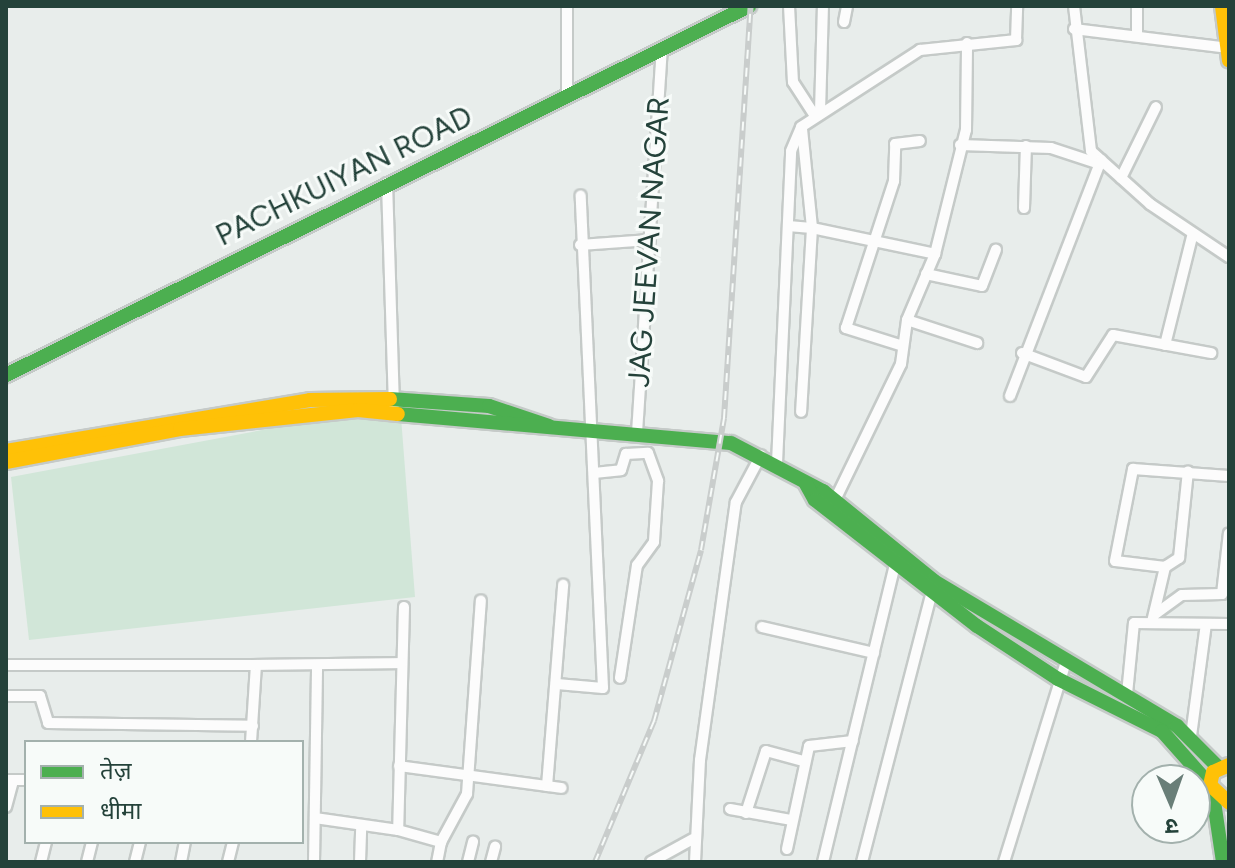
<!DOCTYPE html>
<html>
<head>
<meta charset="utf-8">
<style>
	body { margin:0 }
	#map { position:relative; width:1235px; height:868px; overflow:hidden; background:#e8edeb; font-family:Figtree,"Noto Sans Devanagari",sans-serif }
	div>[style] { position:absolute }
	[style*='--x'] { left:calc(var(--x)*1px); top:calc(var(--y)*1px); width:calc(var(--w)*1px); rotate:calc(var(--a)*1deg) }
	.green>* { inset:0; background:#d1e6d8 }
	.roads { filter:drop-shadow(2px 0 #c5cac8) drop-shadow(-2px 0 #c5cac8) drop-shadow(0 2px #c5cac8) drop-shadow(0 -2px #c5cac8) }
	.street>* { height:10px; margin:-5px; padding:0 5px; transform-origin:5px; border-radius:5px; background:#fcfcfc }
	.fast>* { height:14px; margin:-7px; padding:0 7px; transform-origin:7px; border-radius:7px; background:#4caf50 }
	.slow>* { height:14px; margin:-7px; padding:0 7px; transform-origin:7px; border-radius:7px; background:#ffc107 }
	.rail>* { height:6px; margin-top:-3px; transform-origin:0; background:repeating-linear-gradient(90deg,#f7fbf9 0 9px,#c9cdcc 0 18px); box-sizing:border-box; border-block:2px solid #c9cdcc }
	span { translate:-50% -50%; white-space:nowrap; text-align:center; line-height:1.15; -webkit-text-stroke:6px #f7fbf9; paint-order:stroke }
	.street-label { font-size:30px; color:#24423a }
	.frame { position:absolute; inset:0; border:8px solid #24423a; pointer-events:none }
	.legend { position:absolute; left:24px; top:740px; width:280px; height:104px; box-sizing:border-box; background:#f7fbf9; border:2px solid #a3b1ad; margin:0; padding:10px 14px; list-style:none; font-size:24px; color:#24423a }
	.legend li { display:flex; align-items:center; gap:16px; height:40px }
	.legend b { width:40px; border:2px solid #a3b1ad }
	.north { position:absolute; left:1131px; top:764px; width:80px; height:80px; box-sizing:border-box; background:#f7fbf9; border:2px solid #a3b1ad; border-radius:50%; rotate:178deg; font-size:22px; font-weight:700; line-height:32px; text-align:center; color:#24423a }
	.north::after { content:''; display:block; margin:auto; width:28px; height:36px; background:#697e78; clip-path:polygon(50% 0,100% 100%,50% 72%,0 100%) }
</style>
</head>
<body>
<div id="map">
	<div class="green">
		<div style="clip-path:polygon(401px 417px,415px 597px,29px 640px,11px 477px,300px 423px)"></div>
	</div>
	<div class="roads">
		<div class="street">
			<div style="--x:789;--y:6;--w:76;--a:87"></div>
			<div style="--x:793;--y:82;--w:40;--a:57.1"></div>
			<div style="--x:1074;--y:6;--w:146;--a:83.3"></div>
			<div style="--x:1091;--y:151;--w:79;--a:41.9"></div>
			<div style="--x:1150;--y:204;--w:95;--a:33.9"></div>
			<div style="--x:1137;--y:6;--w:28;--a:90"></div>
			<div style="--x:844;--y:22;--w:16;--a:-79"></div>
			<div style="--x:1074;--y:29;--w:156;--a:7"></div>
			<div style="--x:567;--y:95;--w:89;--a:-90"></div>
			<div style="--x:820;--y:112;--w:106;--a:-88.4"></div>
			<div style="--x:802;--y:129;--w:100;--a:84.2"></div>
			<div style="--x:812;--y:228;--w:126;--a:11.9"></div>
			<div style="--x:960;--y:145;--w:91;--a:1.9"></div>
			<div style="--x:1051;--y:148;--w:48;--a:18.1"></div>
			<div style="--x:1121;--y:178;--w:79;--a:-63.8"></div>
			<div style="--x:387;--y:183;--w:222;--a:88.2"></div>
			<div style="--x:1024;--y:208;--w:62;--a:-88.2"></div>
			<div style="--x:788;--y:226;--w:24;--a:5"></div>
			<div style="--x:812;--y:228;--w:184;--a:93.4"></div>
			<div style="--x:580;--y:245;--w:70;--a:-4.1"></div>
			<div style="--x:926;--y:274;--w:57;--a:12.1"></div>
			<div style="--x:982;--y:286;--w:39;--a:-69"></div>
			<div style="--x:907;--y:320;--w:74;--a:18.2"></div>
			<div style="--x:1165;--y:345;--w:115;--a:-76"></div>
			<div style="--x:903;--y:346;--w:60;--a:-162.5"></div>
			<div style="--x:846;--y:328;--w:155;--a:-71.9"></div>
			<div style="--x:894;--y:181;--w:37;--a:-88"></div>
			<div style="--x:895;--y:144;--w:25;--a:-7"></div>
			<div style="--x:1022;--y:353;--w:68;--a:20.6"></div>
			<div style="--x:1086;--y:377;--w:50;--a:-57.3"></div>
			<div style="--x:1113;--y:335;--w:100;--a:10.4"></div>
			<div style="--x:1010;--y:396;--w:253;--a:-68.9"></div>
			<div style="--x:637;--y:433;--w:383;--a:-86.3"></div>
			<div style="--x:777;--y:463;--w:312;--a:-87.4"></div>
			<div style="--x:791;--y:151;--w:26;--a:-67"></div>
			<div style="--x:801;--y:127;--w:142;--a:-32.9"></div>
			<div style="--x:920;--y:50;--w:97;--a:-5.9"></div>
			<div style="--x:1016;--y:40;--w:34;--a:-88"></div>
			<div style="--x:594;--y:473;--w:27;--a:-6"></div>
			<div style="--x:621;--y:470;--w:17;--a:-73"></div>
			<div style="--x:626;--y:454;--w:22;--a:-3"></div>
			<div style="--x:648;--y:453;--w:30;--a:70"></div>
			<div style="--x:658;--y:481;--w:61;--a:93.8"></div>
			<div style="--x:654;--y:542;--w:29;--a:126"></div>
			<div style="--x:637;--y:565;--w:114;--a:98.6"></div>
			<div style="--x:835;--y:500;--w:151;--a:-64.1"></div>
			<div style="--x:901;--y:364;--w:44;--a:-82.2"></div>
			<div style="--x:907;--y:320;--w:72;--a:-67"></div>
			<div style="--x:935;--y:254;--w:128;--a:-76"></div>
			<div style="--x:966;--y:130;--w:87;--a:-89.3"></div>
			<div style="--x:1165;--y:567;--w:50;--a:-173.2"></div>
			<div style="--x:1115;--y:561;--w:94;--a:-78.9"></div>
			<div style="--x:1133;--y:469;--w:96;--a:4.2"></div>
			<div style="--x:404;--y:607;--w:223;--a:91.5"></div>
			<div style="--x:398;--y:830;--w:45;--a:15.6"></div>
			<div style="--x:441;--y:842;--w:20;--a:101"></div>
			<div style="--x:1154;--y:615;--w:34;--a:-36"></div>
			<div style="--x:1182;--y:595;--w:40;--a:-1.4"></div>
			<div style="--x:1222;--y:594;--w:61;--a:-83.5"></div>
			<div style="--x:1152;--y:622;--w:57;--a:-76.7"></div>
			<div style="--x:1165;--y:567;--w:17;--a:-33"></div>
			<div style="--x:1179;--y:558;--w:87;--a:-84.1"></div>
			<div style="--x:762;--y:627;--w:115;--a:13.1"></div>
			<div style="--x:6;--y:665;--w:250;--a:0"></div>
			<div style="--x:557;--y:684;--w:46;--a:5"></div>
			<div style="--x:603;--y:688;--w:493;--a:-92.6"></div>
			<div style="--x:1127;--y:694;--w:71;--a:-84.4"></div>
			<div style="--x:1134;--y:623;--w:95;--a:0.6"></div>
			<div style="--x:6;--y:696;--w:34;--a:0"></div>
			<div style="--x:40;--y:696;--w:28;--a:73"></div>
			<div style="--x:48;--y:723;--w:205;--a:0.8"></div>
			<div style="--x:1191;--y:736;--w:113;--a:-82.4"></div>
			<div style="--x:251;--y:742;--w:77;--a:-86.3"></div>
			<div style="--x:256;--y:665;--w:146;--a:-0.8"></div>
			<div style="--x:399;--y:766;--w:164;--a:7.7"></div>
			<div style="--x:8;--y:780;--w:18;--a:0"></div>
			<div style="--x:547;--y:786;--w:202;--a:-85.4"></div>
			<div style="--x:6;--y:807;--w:28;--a:-75"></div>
			<div style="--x:730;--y:809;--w:63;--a:10.1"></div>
			<div style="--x:746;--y:813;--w:65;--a:-72.1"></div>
			<div style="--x:766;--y:751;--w:39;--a:15"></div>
			<div style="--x:315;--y:818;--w:84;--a:8.2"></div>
			<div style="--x:441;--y:842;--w:55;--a:-61.6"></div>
			<div style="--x:467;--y:794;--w:194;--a:-85.9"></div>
			<div style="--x:787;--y:849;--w:105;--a:-77.9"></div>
			<div style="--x:809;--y:746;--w:44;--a:-6.5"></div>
			<div style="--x:41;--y:862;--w:21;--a:-76"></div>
			<div style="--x:87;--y:862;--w:21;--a:-76"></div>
			<div style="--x:135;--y:862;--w:21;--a:-76"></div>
			<div style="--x:181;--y:862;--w:20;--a:-79"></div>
			<div style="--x:228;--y:862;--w:21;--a:-76"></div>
			<div style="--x:314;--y:862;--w:194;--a:-89.1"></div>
			<div style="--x:360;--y:862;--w:37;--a:-88"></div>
			<div style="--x:468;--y:862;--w:21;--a:-76"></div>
			<div style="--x:491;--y:862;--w:16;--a:-75"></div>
			<div style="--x:651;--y:862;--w:48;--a:-28.7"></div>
			<div style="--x:695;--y:862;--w:102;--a:-87.2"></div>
			<div style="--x:700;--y:760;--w:260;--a:-82.1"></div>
			<div style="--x:736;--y:502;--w:53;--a:-62"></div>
			<div style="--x:823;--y:862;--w:314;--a:-76.4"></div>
			<div style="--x:862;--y:862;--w:284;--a:-75.5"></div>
			<div style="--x:1004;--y:862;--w:209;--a:-72.8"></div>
		</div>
		<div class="fast">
			<div style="--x:6;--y:375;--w:830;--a:-26.41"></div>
			<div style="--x:390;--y:399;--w:99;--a:4"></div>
			<div style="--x:489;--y:406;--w:63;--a:18.4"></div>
			<div style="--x:398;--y:414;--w:334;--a:5"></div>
			<div style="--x:731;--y:443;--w:104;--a:27.6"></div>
			<div style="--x:823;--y:491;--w:143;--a:39"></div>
			<div style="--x:934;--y:581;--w:283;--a:30.8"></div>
			<div style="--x:1177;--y:726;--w:58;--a:45"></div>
			<div style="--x:806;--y:484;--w:18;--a:61"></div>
			<div style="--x:815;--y:500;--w:205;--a:37.9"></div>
			<div style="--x:977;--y:626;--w:97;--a:33.2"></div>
			<div style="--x:1058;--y:679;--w:116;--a:26.6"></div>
			<div style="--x:1162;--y:731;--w:72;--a:48.4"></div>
			<div style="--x:1213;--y:795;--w:68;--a:81.5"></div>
		</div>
		<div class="slow">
			<div style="--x:1222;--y:6;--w:55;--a:82.7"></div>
			<div style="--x:6;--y:451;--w:308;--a:-9.5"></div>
			<div style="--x:310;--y:400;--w:80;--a:-0.7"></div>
			<div style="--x:6;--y:462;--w:177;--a:-10.7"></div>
			<div style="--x:180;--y:429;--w:179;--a:-6.1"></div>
			<div style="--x:358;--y:410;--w:40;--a:5.7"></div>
			<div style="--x:1229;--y:765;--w:17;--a:156"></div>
			<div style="--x:1213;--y:772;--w:13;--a:103"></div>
			<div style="--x:1210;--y:785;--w:26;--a:43"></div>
		</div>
	</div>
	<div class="rail">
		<div style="--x:595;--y:862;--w:153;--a:-67.3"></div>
		<div style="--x:654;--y:721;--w:177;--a:-74.6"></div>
		<div style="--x:701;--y:550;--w:134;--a:-80.1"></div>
		<div style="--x:724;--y:418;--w:413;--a:-86.3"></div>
	</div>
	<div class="street-label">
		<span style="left:344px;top:176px;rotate:-26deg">PACHKUIYAN ROAD</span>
		<span style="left:649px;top:242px;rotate:-86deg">JAG JEEVAN NAGAR</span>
	</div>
	<div class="frame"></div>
	<ul class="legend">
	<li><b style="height:10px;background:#4caf50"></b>तेज़</li>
	<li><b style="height:10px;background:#ffc107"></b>धीमा</li>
	</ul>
	<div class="north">उ</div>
</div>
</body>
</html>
